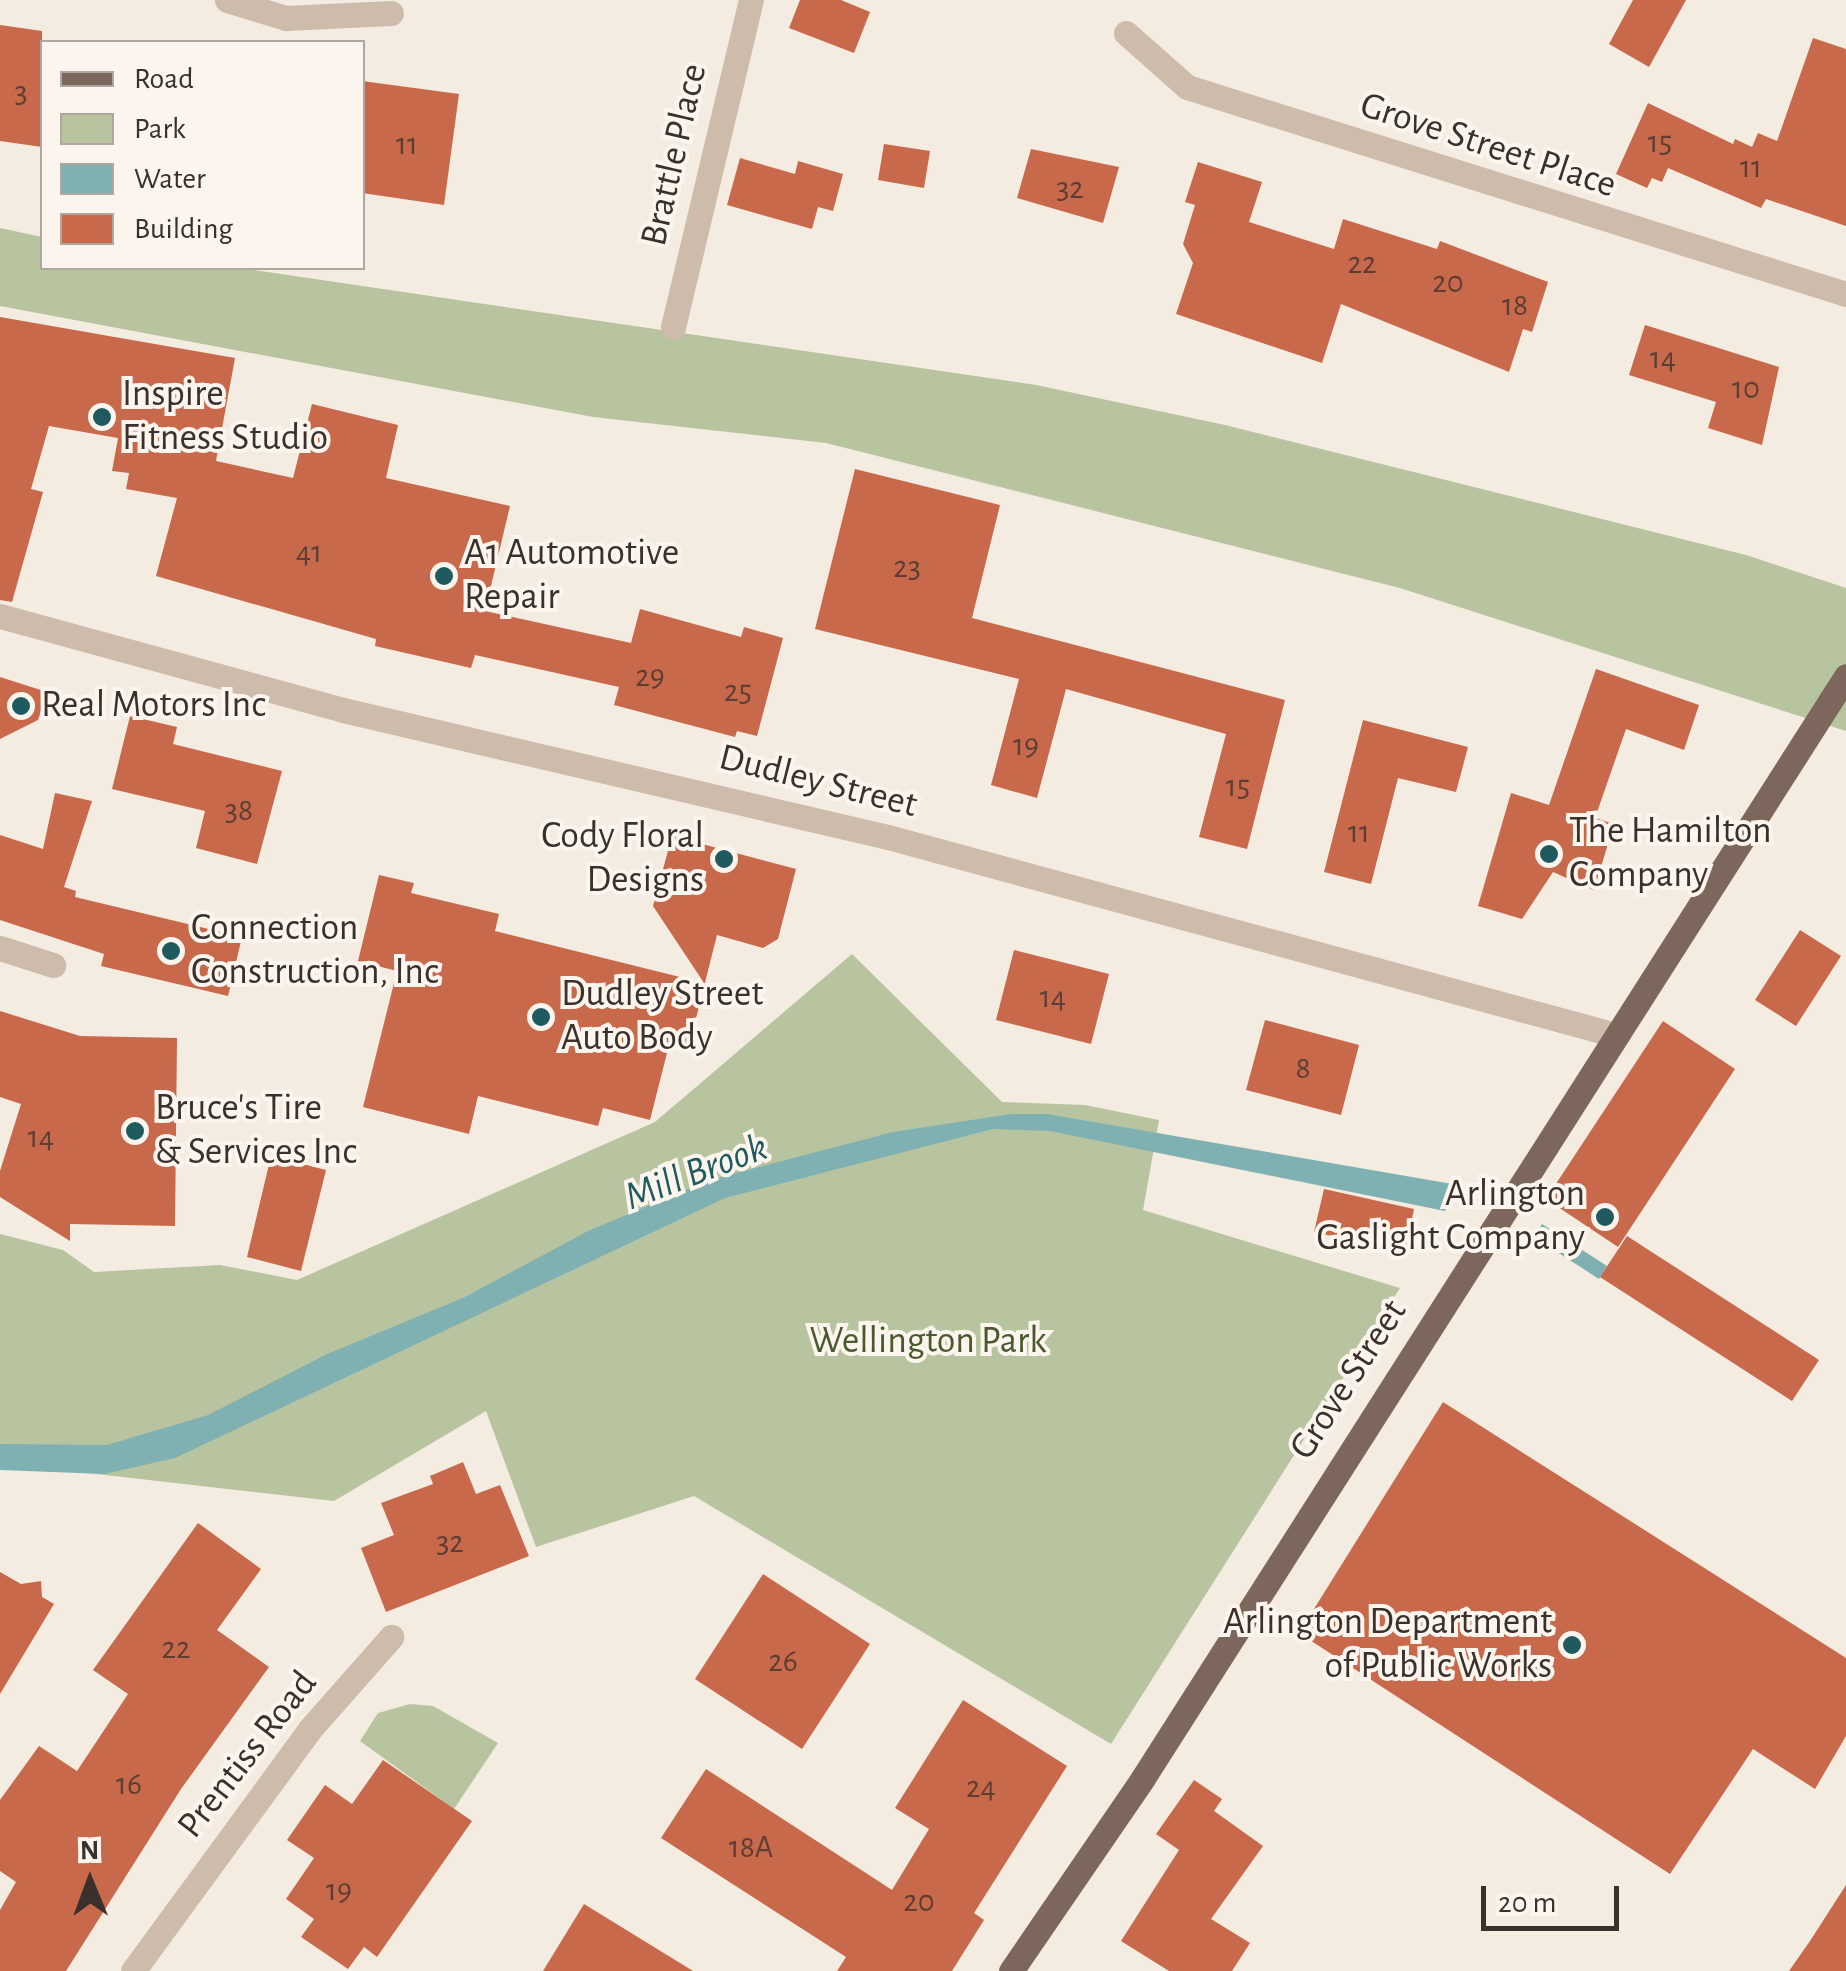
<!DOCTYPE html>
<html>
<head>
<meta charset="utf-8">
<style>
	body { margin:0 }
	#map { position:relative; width:1846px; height:1971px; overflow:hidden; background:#f4ebe1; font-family:"Alegreya Sans",sans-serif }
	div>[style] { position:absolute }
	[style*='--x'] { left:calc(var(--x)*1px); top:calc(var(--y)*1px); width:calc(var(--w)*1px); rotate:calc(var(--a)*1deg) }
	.green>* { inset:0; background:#b8c4a0 }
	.water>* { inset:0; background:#7fb0b2 }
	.building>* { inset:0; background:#c8694b }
	.minor>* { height:25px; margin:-12.5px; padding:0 12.5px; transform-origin:12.5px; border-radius:12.5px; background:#cdbbac }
	.major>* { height:25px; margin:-12.5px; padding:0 12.5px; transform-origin:12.5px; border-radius:12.5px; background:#7d675c }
	.dots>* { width:28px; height:28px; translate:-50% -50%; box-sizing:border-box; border:5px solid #fbf5ee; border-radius:50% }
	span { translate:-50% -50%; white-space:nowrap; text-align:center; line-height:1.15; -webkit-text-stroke:8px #fbf5ee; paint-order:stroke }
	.number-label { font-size:32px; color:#5e3e33 }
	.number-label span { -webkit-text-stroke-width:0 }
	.street-label { font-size:38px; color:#3b302b }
	.poi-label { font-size:38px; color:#3b302b }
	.left { translate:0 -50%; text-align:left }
	.right { translate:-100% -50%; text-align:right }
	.park-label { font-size:38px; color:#4a5a2e }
	.water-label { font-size:40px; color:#1f5a5e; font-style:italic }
	.legend { position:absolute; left:40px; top:40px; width:325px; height:230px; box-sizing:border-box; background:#fbf5ee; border:2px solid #aea6a0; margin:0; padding:12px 18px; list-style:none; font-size:30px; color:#3b302b }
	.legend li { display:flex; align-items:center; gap:20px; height:50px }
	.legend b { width:50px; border:2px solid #aea6a0 }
	.north { position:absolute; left:40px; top:1831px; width:100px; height:100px; -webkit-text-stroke:8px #fbf5ee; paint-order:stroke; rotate:359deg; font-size:28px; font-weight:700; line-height:40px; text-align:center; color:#3b302b }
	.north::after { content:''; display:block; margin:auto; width:35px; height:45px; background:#3b302b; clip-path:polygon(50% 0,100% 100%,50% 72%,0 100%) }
	.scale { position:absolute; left:1481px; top:1886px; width:138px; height:45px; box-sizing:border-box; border:5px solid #3b302b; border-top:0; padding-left:12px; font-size:30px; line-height:35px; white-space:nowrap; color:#3b302b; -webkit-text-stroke:8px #fbf5ee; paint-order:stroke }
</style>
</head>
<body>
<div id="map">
	<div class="green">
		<div style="clip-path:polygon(0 228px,42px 237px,42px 268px,240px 268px,1036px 385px,1225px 425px,1746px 555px,1846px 588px,1846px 731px,1400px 588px,826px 443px,593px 417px,0 306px)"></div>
		<div style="clip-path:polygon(852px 954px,1002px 1102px,1085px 1105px,1159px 1120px,1143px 1210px,1400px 1288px,1111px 1744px,694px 1496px,536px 1547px,486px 1411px,334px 1501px,0 1463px,0 1234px,63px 1250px,94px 1272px,220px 1265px,297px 1280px,655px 1122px)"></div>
		<div style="clip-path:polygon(410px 1704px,433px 1706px,498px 1743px,454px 1809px,360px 1741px,378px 1713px)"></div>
	</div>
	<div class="water">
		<div style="clip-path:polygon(1011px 1114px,1047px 1114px,1458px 1185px,1445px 1211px,1050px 1131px,993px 1129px,725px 1198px,175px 1458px,104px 1474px,0 1470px,0 1444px,107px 1445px,208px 1415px,325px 1355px,465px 1297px,588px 1231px,710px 1180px,893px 1132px)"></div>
		<div style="clip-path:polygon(1542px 1224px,1607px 1266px,1599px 1279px,1534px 1237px)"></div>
	</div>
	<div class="building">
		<div style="clip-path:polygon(800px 0,841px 0,870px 12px,854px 53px,789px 28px)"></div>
		<div style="clip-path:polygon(1633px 0,1686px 0,1649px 67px,1609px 44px)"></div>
		<div style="clip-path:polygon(0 25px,42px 31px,42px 147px,0 141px)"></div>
		<div style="clip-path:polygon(1813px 38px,1846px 49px,1846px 226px,1766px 199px,1761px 208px,1668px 168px,1662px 182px,1652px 178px,1647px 188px,1616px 174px,1648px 103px,1733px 144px,1735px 139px,1752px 147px,1758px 133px,1777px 141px)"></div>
		<div style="clip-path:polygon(362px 81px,459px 94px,444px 205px,362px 193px)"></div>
		<div style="clip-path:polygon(884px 144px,930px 151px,924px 188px,878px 180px)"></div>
		<div style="clip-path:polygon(1031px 149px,1119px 167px,1103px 223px,1017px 198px)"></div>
		<div style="clip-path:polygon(740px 158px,795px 174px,798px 161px,843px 174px,833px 211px,818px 207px,812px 229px,727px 205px)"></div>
		<div style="clip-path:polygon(1198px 162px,1262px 182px,1249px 222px,1334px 249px,1343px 219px,1437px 249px,1440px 241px,1548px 282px,1532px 332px,1523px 329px,1509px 372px,1341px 304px,1322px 363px,1176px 314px,1193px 263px,1183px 244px,1195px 205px,1185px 202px)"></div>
		<div style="clip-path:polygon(0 317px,235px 358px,216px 461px,293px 478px,312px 404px,398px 425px,386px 478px,510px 506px,485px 611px,631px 643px,640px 609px,741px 637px,744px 627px,783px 638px,757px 736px,737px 731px,735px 737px,614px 705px,619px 687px,475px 655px,471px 668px,375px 646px,376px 639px,156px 576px,177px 498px,126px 489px,129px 473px,112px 471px,118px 438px,49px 426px,31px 489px,43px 492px,12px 602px,0 600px)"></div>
		<div style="clip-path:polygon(1645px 325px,1779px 367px,1762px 445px,1708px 428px,1716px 402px,1629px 375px)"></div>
		<div style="clip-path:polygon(855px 469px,1000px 505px,972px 618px,1285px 700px,1247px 849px,1199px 837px,1226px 734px,1066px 689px,1037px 798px,991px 785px,1019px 679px,815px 629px)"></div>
		<div style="clip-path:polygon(1596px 669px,1699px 705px,1684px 750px,1626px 729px,1595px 818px,1614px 824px,1594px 890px,1553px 872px,1522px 919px,1478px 906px,1511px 793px,1549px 805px)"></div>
		<div style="clip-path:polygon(0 677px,47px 692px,38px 720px,0 739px)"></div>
		<div style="clip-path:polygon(130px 716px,177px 727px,173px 744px,282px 771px,257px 864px,196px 848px,205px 811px,112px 789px)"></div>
		<div style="clip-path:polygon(1363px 720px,1468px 747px,1456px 792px,1398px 778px,1371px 884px,1324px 872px)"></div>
		<div style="clip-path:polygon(55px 793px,92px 801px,64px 887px,76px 891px,75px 897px,242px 937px,228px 996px,101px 966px,104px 954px,0 920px,0 835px,43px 849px)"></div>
		<div style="clip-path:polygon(672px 836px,796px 869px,778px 939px,763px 948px,717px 935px,688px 1050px,669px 1045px,650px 1120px,603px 1108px,598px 1126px,478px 1096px,469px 1134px,363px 1107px,397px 971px,358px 961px,379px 875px,414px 883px,411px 893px,499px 914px,495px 931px,704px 983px,653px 906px)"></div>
		<div style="clip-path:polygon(1800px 930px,1841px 956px,1796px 1026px,1755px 1000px)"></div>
		<div style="clip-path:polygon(1014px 950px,1109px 974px,1091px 1044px,996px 1020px)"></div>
		<div style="clip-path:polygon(0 1011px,80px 1036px,177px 1038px,175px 1226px,70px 1224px,70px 1241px,0 1197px,0 1171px,21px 1104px,0 1097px)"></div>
		<div style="clip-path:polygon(1265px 1020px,1359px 1045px,1341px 1115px,1246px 1090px)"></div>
		<div style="clip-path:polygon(1663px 1021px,1735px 1069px,1618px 1247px,1546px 1199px)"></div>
		<div style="clip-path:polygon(271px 1156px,326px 1170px,301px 1271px,247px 1257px)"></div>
		<div style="clip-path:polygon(1324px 1189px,1414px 1209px,1405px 1253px,1314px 1232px)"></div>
		<div style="clip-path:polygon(1627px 1236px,1819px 1360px,1792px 1401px,1600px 1277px)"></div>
		<div style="clip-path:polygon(1443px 1402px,1846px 1658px,1846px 1736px,1815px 1789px,1753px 1749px,1670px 1874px,1299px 1633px)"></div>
		<div style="clip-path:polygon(463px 1462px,476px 1494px,500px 1485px,529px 1556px,386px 1612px,361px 1548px,394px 1535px,381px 1503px,433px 1484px,430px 1476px)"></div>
		<div style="clip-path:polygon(198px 1523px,261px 1569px,217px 1630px,269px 1667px,181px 1789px,66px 1971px,0 1971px,0 1910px,16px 1882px,0 1871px,0 1800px,39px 1746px,77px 1771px,128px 1694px,93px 1670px)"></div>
		<div style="clip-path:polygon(0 1572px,21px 1584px,41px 1581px,42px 1597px,54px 1604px,0 1694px)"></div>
		<div style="clip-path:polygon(763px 1574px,870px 1644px,802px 1749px,695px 1679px)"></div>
		<div style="clip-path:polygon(963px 1700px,1067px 1766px,974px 1913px,984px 1920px,952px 1971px,837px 1971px,846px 1957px,661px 1838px,706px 1769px,892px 1890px,929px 1829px,895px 1808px)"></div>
		<div style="clip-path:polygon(383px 1760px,472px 1821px,377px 1957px,364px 1947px,348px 1969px,301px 1937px,314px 1919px,286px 1899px,314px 1858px,287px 1840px,325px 1785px,352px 1804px)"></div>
		<div style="clip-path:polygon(1194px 1780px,1222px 1799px,1214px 1811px,1263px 1846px,1211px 1919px,1250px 1943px,1232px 1971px,1169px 1971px,1121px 1941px,1179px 1850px,1156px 1834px)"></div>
		<div style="clip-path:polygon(1846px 1885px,1846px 1971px,1789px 1971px,1810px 1941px)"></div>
		<div style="clip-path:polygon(584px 1904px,693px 1971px,543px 1971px)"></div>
	</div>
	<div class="minor">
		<div style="--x:227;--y:0;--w:62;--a:17"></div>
		<div style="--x:286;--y:18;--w:105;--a:-2.7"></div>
		<div style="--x:1126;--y:33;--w:81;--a:41.5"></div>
		<div style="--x:1187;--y:87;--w:691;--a:17.44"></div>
		<div style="--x:673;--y:327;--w:336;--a:-76.6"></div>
		<div style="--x:0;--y:616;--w:356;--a:15.3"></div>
		<div style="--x:343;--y:710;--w:560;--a:13.12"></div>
		<div style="--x:888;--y:837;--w:754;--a:15.22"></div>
		<div style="--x:0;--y:948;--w:56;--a:17.8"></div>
		<div style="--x:133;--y:1971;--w:300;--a:-53.8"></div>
		<div style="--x:310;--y:1729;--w:123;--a:-48.6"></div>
	</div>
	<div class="major">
		<div style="--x:1011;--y:1971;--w:234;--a:-55.6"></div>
		<div style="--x:1143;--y:1778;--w:1307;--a:-57.46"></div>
	</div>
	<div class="dots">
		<div style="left:102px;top:417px;background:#1f5a5e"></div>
		<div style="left:444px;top:576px;background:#1f5a5e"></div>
		<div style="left:21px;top:706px;background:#1f5a5e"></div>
		<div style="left:1549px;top:854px;background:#1f5a5e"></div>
		<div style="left:724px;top:859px;background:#1f5a5e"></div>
		<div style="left:171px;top:951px;background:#1f5a5e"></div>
		<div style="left:541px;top:1017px;background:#1f5a5e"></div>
		<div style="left:135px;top:1131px;background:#1f5a5e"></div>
		<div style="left:1605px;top:1217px;background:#1f5a5e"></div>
		<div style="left:1572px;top:1645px;background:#1f5a5e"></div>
	</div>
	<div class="number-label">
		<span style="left:21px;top:92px">3</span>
		<span style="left:1660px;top:142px">15</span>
		<span style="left:407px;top:144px">11</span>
		<span style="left:1751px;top:167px">11</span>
		<span style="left:1070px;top:188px">32</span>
		<span style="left:1362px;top:263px">22</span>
		<span style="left:1448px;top:282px">20</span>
		<span style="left:1515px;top:305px">18</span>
		<span style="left:1663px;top:358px">14</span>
		<span style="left:1746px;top:388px">10</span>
		<span style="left:309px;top:552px">41</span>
		<span style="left:907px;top:567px">23</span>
		<span style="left:650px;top:676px">29</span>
		<span style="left:738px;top:691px">25</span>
		<span style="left:1026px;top:745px">19</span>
		<span style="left:1238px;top:786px">15</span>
		<span style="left:239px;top:810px">38</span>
		<span style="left:1359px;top:832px">11</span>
		<span style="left:1053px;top:997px">14</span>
		<span style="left:1303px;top:1068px">8</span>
		<span style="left:41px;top:1137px">14</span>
		<span style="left:450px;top:1542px">32</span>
		<span style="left:176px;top:1648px">22</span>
		<span style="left:783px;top:1661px">26</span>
		<span style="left:129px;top:1784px">16</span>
		<span style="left:981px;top:1787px">24</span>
		<span style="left:751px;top:1847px">18A</span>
		<span style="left:339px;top:1890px">19</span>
		<span style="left:919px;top:1901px">20</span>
	</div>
	<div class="street-label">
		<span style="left:1488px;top:146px;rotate:18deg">Grove Street Place</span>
		<span style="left:675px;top:155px;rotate:-77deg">Brattle Place</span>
		<span style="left:818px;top:782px;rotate:14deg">Dudley Street</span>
		<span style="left:1349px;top:1380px;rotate:-57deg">Grove Street</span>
		<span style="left:248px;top:1755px;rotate:-52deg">Prentiss Road</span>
	</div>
	<div class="poi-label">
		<span class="left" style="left:122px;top:417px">Inspire<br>Fitness Studio</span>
		<span class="left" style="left:464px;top:576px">A1 Automotive<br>Repair</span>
		<span class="left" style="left:41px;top:706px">Real Motors Inc</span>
		<span class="left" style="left:1569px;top:854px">The Hamilton<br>Company</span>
		<span class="right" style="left:704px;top:859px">Cody Floral<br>Designs</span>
		<span class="left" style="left:191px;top:951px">Connection<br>Construction, Inc</span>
		<span class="left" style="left:561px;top:1017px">Dudley Street<br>Auto Body</span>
		<span class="left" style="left:155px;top:1131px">Bruce's Tire<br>&amp; Services Inc</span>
		<span class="right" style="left:1585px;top:1217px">Arlington<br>Gaslight Company</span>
		<span class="right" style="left:1552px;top:1645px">Arlington Department<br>of Public Works</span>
	</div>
	<div class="park-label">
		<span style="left:928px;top:1342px">Wellington Park</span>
	</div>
	<div class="water-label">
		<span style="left:696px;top:1172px;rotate:-21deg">Mill Brook</span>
	</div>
	<ul class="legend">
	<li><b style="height:12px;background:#7d675c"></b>Road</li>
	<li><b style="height:28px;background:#b8c4a0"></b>Park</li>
	<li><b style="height:28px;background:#7fb0b2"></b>Water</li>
	<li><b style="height:28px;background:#c8694b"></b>Building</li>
	</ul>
	<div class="north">N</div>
	<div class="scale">20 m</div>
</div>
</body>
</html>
